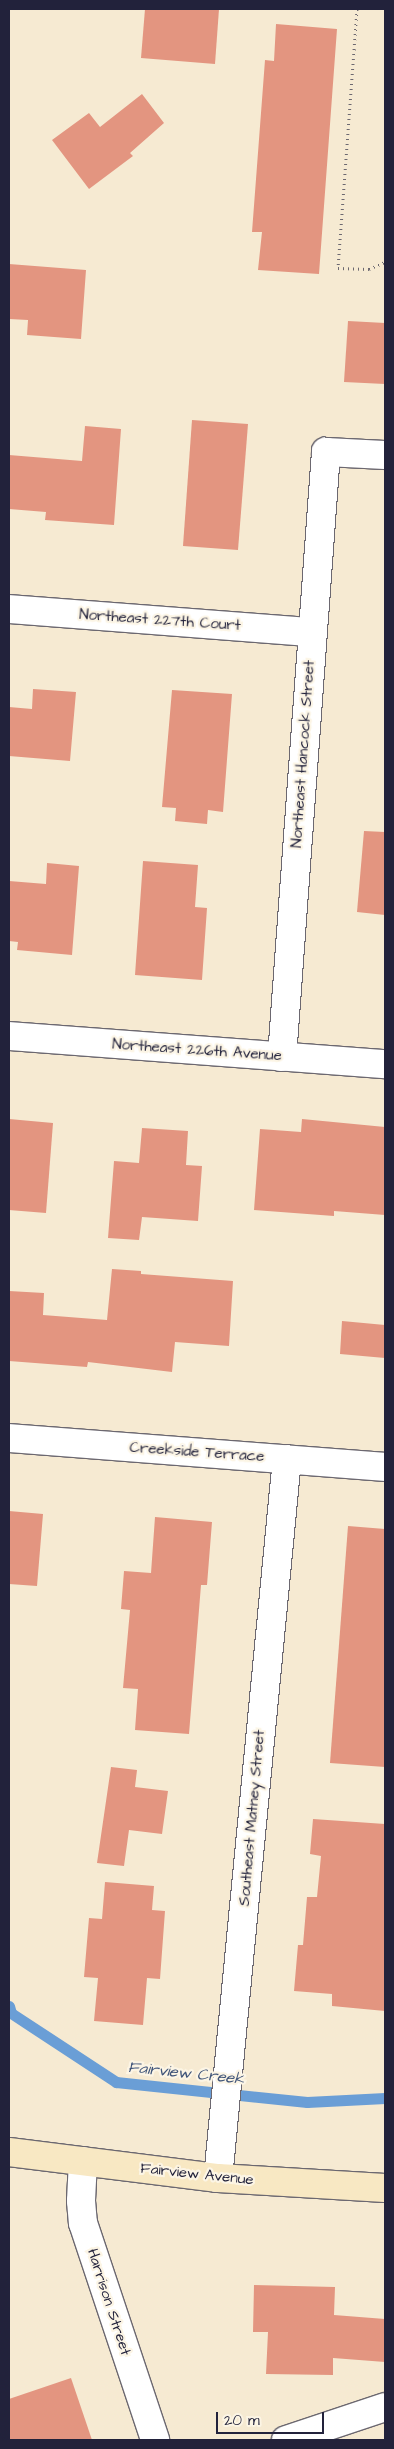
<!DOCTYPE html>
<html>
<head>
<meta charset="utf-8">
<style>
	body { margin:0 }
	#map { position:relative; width:394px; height:2449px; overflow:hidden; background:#f6ead2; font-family:"Architects Daughter",sans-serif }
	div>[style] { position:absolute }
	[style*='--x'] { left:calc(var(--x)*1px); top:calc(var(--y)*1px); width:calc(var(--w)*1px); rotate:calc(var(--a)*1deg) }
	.stream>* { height:11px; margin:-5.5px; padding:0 5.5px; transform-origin:5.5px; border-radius:5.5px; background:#6a9ed6 }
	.building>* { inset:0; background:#e39580 }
	.path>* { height:3px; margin-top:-1.5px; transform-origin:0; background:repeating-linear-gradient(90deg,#6c6870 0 1px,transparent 0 5px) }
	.roads { filter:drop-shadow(1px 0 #6c6870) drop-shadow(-1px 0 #6c6870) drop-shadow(0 1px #6c6870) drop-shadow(0 -1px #6c6870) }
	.street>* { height:28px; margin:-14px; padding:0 14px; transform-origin:14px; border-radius:14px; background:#fff }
	.secondary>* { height:28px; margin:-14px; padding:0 14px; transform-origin:14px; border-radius:14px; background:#f8e8c3 }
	span { translate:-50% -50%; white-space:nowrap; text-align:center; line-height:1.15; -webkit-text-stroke:4.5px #fcf5e5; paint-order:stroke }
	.street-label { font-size:15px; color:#22223b }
	.water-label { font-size:16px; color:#3f5479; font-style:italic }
	.frame { position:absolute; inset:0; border:10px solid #22223b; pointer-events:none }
	.scale { position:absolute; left:216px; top:2412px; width:108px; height:22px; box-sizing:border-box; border:2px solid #22223b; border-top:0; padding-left:6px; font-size:15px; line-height:18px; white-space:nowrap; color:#22223b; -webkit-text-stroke:4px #fcf5e5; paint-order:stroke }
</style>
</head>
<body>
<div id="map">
	<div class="stream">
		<div style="--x:9;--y:2006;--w:7;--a:74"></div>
		<div style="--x:11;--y:2013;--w:126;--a:33.3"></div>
		<div style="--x:116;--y:2082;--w:192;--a:6"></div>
		<div style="--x:307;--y:2102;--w:78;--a:-2.9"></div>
	</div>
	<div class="building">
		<div style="clip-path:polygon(145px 9px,219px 9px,215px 64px,141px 58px)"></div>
		<div style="clip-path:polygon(276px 24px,337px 29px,319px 274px,258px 270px,262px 232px,252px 232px,265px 60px,274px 61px)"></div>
		<div style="clip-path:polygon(142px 94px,164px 123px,130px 153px,133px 156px,89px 189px,52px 140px,89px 113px,100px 127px)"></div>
		<div style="clip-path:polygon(9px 264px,86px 270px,81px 339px,27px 335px,28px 320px,9px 319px)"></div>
		<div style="clip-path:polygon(348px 321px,385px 323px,385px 384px,344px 382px)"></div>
		<div style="clip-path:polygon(192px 420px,248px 424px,238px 550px,183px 546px)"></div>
		<div style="clip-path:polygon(85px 426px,121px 429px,114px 525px,45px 520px,46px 512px,9px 509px,9px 455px,82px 461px)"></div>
		<div style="clip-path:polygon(33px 689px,76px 692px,70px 761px,9px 756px,9px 707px,32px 709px)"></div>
		<div style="clip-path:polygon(172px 690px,232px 694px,223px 812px,208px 810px,207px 824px,175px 821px,176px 808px,162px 807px)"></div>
		<div style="clip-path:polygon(364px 831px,385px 832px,385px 915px,357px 912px)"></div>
		<div style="clip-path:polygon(143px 861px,198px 865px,195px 907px,207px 908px,202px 980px,135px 975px)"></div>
		<div style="clip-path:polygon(47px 863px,79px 866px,72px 955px,17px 950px,18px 942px,9px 941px,9px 881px,46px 884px)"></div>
		<div style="clip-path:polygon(9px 1119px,53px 1123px,46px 1213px,9px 1210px)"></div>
		<div style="clip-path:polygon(302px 1119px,385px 1127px,385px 1215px,334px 1211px,334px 1216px,254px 1210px,260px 1129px,301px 1132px)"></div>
		<div style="clip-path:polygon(142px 1128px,188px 1131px,186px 1165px,202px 1166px,198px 1221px,142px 1217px,139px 1240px,108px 1238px,114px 1161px,139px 1163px)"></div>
		<div style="clip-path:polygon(112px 1269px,141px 1271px,141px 1274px,233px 1281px,229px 1346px,175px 1342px,172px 1372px,88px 1362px,87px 1367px,9px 1361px,9px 1291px,44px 1293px,43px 1315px,107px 1320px)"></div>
		<div style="clip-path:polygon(342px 1321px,385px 1325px,385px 1358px,340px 1354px)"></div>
		<div style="clip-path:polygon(9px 1511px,43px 1514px,37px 1586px,9px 1584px)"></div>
		<div style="clip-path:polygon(155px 1517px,212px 1522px,207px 1585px,201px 1585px,189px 1734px,135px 1730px,138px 1689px,123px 1688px,130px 1610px,121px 1609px,124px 1571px,151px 1573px)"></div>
		<div style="clip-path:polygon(348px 1526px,385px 1529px,385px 1767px,330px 1763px)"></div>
		<div style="clip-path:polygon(111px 1767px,137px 1770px,135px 1787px,168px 1791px,162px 1834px,129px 1830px,124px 1866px,97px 1863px)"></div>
		<div style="clip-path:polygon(313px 1819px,385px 1824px,385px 2011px,332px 2006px,332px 1994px,294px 1991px,298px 1945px,303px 1945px,307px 1897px,317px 1897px,321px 1856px,310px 1854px)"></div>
		<div style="clip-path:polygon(105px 1882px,154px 1886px,152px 1910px,165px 1911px,160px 1979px,147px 1978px,143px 2025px,94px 2021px,98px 1978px,84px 1977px,89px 1918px,102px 1919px)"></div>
		<div style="clip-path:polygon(254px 2285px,335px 2287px,334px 2315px,385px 2319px,385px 2362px,333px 2358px,333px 2375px,266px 2374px,268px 2332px,253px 2332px)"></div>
		<div style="clip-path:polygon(71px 2378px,92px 2440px,9px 2440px,9px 2399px)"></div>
	</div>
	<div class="path">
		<div style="--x:357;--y:9;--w:260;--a:94.2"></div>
		<div style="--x:338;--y:268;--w:31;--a:2"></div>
		<div style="--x:369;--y:269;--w:17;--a:-24"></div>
	</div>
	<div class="roads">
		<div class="street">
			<div style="--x:9;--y:609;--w:303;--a:4.4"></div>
			<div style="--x:9;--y:1036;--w:377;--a:4.3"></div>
			<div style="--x:282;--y:1057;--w:607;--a:-85.84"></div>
			<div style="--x:326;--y:452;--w:59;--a:2.9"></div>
			<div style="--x:9;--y:1438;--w:377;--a:4.4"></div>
			<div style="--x:83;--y:2161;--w:40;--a:92.9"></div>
			<div style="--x:81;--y:2201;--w:22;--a:85"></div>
			<div style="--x:83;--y:2223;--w:229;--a:71.6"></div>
			<div style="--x:218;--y:2178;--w:722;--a:-84.52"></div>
			<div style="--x:286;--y:2440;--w:104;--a:-18.4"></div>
		</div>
		<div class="secondary">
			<div style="--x:9;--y:2152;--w:211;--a:7.1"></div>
			<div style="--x:218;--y:2178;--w:167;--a:3.4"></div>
		</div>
	</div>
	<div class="street-label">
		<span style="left:160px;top:620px;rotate:4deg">Northeast 227th Court</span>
		<span style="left:303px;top:754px;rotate:-86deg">Northeast Hancock Street</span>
		<span style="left:197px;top:1050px;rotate:4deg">Northeast 226th Avenue</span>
		<span style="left:197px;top:1452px;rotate:4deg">Creekside Terrace</span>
		<span style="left:252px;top:1818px;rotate:-85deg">Southeast Matney Street</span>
		<span style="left:197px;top:2174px;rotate:6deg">Fairview Avenue</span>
		<span style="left:109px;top:2302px;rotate:72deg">Harrison Street</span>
	</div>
	<div class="water-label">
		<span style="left:186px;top:2073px;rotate:6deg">Fairview Creek</span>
	</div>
	<div class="frame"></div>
	<div class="scale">20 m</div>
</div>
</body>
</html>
